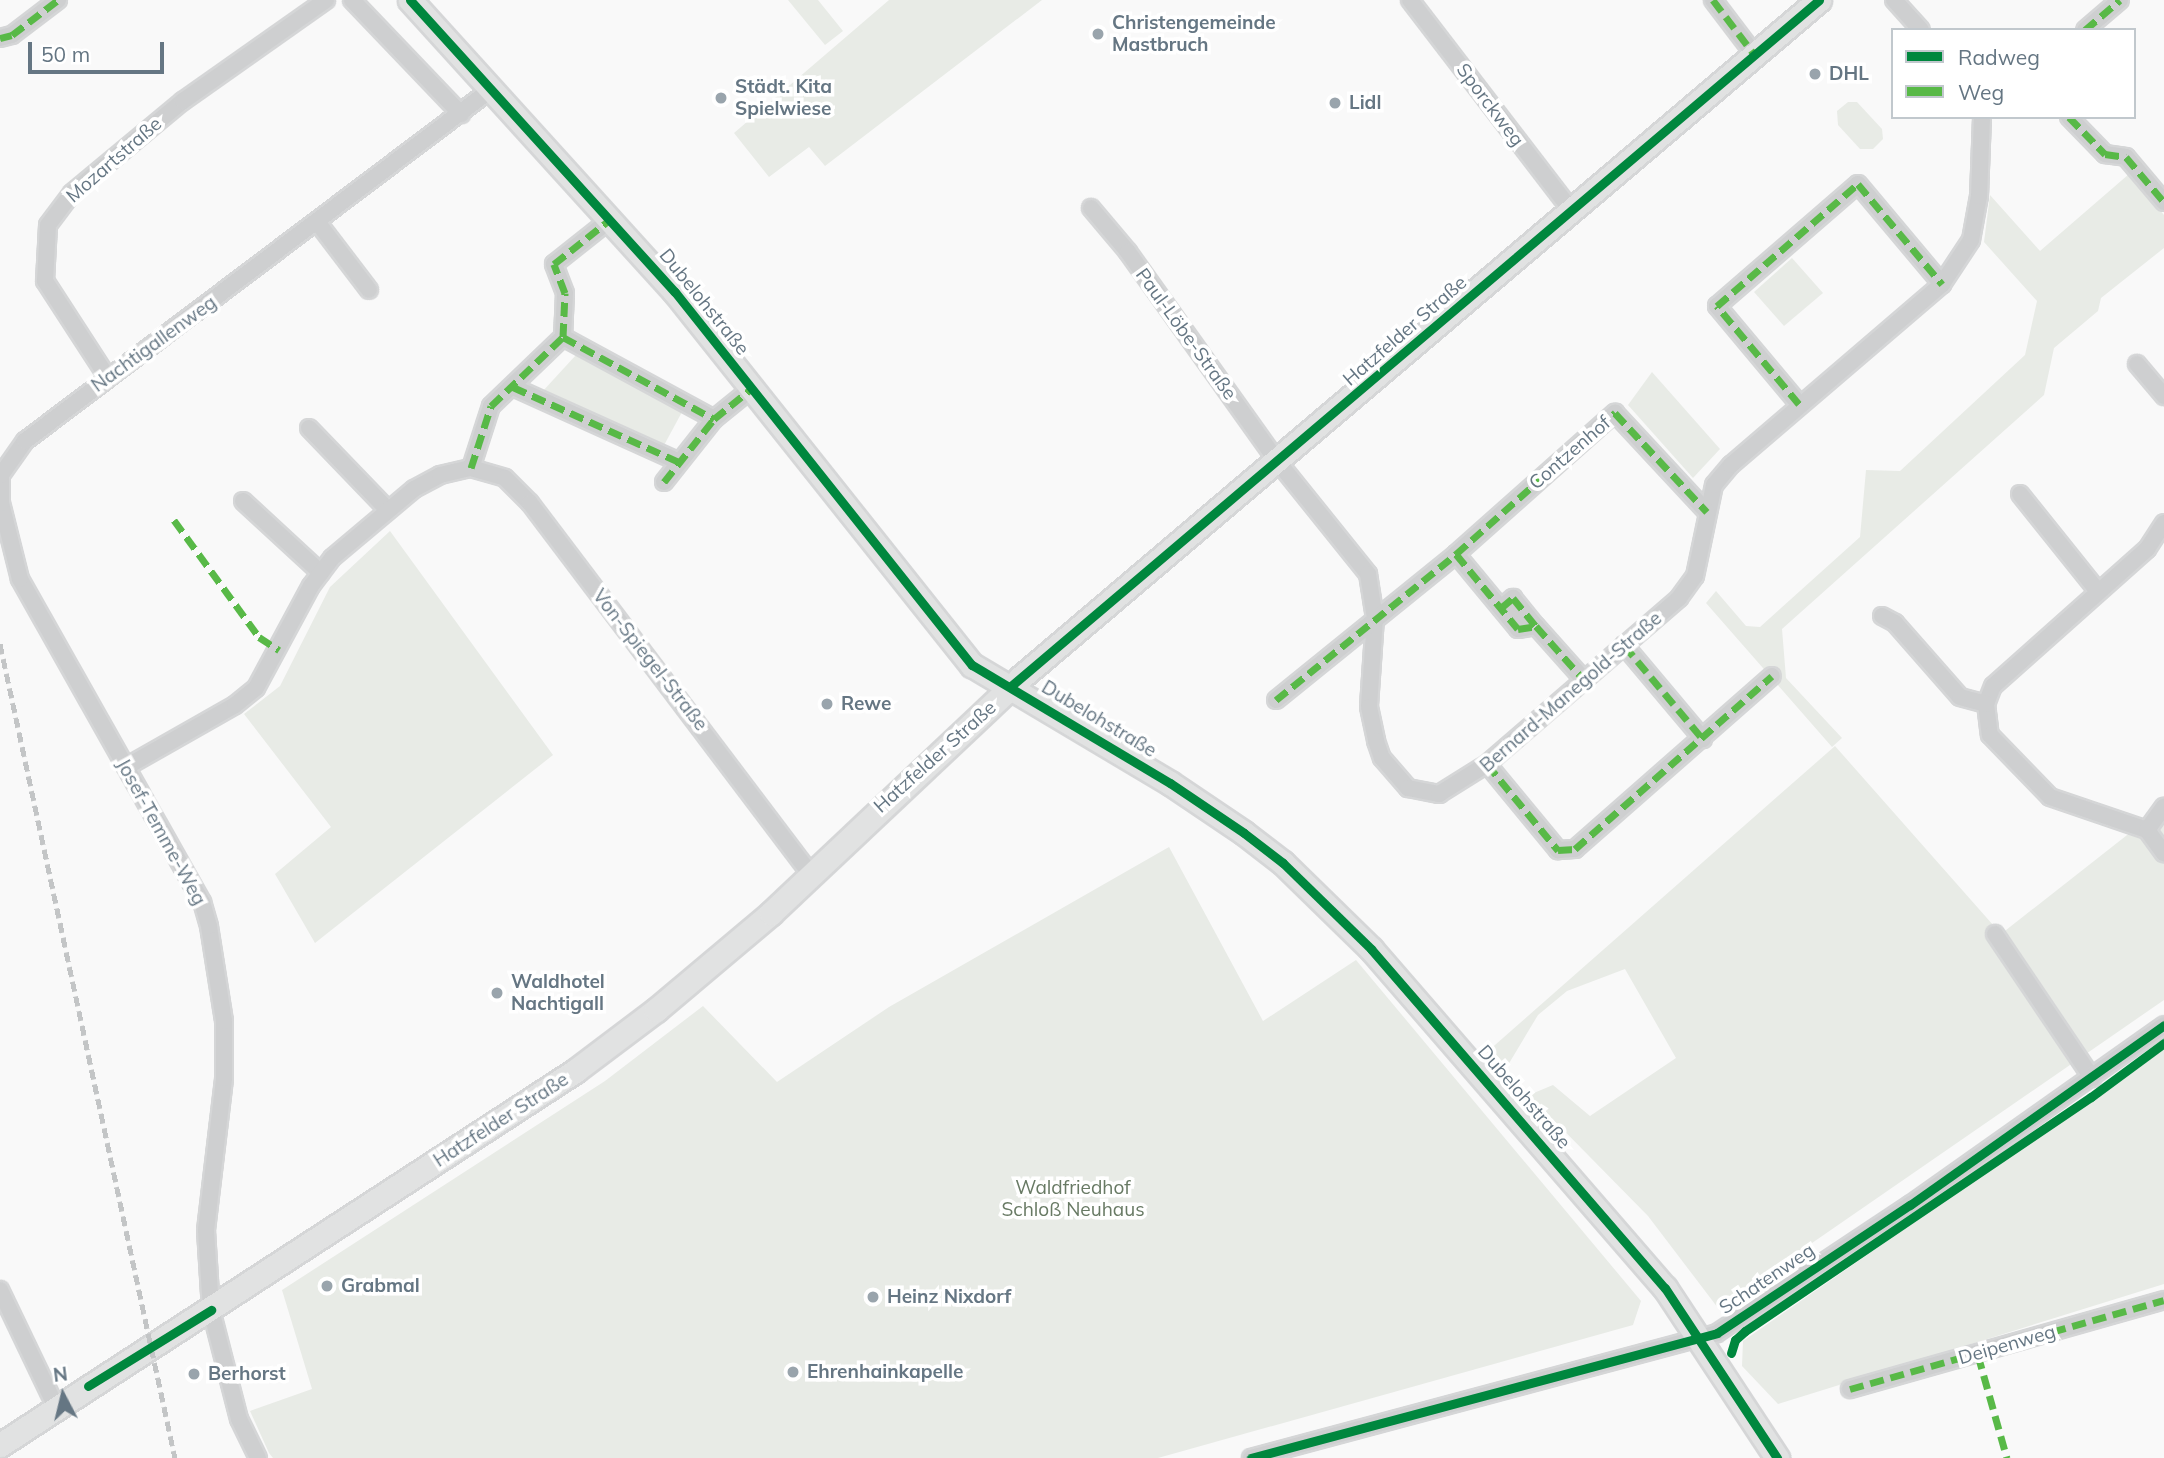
<!DOCTYPE html>
<html>
<head>
<meta charset="utf-8">
<style>
	body { margin:0 }
	#map { position:relative; width:2164px; height:1458px; overflow:hidden; background:#f9f9f9; font-family:Mulish,sans-serif }
	div>[style] { position:absolute }
	[style*='--x'] { left:calc(var(--x)*1px); top:calc(var(--y)*1px); width:calc(var(--w)*1px); rotate:calc(var(--a)*1deg) }
	.green>* { inset:0; background:#e8ebe6 }
	.roads { filter:drop-shadow(2px 0 #d5d6d7) drop-shadow(-2px 0 #d5d6d7) drop-shadow(0 2px #d5d6d7) drop-shadow(0 -2px #d5d6d7) }
	.street>* { height:16px; margin:-8px; padding:0 8px; transform-origin:8px; border-radius:8px; background:#cecfd0 }
	.secondary>* { height:23px; margin:-11.5px; padding:0 11.5px; transform-origin:11.5px; border-radius:11.5px; background:#e1e2e2 }
	.rail>* { height:5px; margin-top:-2.5px; transform-origin:0; background:repeating-linear-gradient(90deg,#c3c5c6 0 10px,transparent 0 15px) }
	.quiet>* { height:7px; margin-top:-3.5px; transform-origin:0; background:repeating-linear-gradient(90deg,#58b947 0 14px,transparent 0 21px) }
	.cycleway>* { height:9px; margin:-4.5px; padding:0 4.5px; transform-origin:4.5px; border-radius:4.5px; background:#00873e }
	.dots>* { width:19px; height:19px; translate:-50% -50%; box-sizing:border-box; border:4px solid #fff; border-radius:50% }
	span { translate:-50% -50%; white-space:nowrap; text-align:center; line-height:1.15; -webkit-text-stroke:7px #fff; paint-order:stroke }
	.poi-label { font-size:19px; color:#657683; font-weight:700 }
	.left { translate:0 -50%; text-align:left }
	.street-label { font-size:19px; color:#657683 }
	.park-label { font-size:19px; color:#687a64 }
	.legend { position:absolute; left:1891px; top:28px; width:245px; height:91px; box-sizing:border-box; background:#fff; border:2px solid #c1c8cd; margin:0; padding:9px 12px; list-style:none; font-size:21px; color:#657683 }
	.legend li { display:flex; align-items:center; gap:14px; height:35px }
	.legend b { width:35px; border:2px solid #c1c8cd }
	.north { position:absolute; left:28px; top:1360px; width:70px; height:70px; -webkit-text-stroke:5px #fff; paint-order:stroke; rotate:353deg; font-size:19px; font-weight:700; line-height:28px; text-align:center; color:#657683 }
	.north::after { content:''; display:block; margin:auto; width:24px; height:32px; background:#657683; clip-path:polygon(50% 0,100% 100%,50% 72%,0 100%) }
	.scale { position:absolute; left:28px; top:42px; width:136px; height:32px; box-sizing:border-box; border:4px solid #657683; border-top:0; padding-left:9px; font-size:21px; line-height:24px; white-space:nowrap; color:#657683; -webkit-text-stroke:5px #fff; paint-order:stroke }
</style>
</head>
<body>
<div id="map">
	<div class="green">
		<div style="clip-path:polygon(788px 0,818px 0,843px 31px,825px 45px)"></div>
		<div style="clip-path:polygon(889px 0,1042px 0,825px 166px,809px 147px,769px 177px,734px 133px)"></div>
		<div style="clip-path:polygon(1848px 102px,1857px 102px,1882px 129px,1883px 139px,1873px 149px,1860px 149px,1838px 125px,1837px 111px)"></div>
		<div style="clip-path:polygon(2129px 174px,2164px 215px,2164px 248px,2101px 298px,2098px 311px,2054px 348px,2044px 395px,1782px 629px,1786px 678px,1842px 738px,1832px 747px,1706px 603px,1716px 591px,1746px 626px,1760px 627px,1860px 537px,1866px 470px,1900px 471px,2025px 355px,2037px 301px,1984px 242px,1990px 195px,2040px 251px)"></div>
		<div style="clip-path:polygon(1792px 258px,1823px 293px,1784px 326px,1754px 292px)"></div>
		<div style="clip-path:polygon(576px 355px,682px 412px,662px 449px,542px 392px)"></div>
		<div style="clip-path:polygon(1652px 372px,1720px 449px,1693px 478px,1628px 405px)"></div>
		<div style="clip-path:polygon(390px 531px,553px 755px,315px 943px,275px 874px,331px 827px,244px 714px,280px 686px,330px 587px)"></div>
		<div style="clip-path:polygon(1835px 746px,2001px 934px,2164px 806px,2164px 1000px,1718px 1308px,1648px 1216px,1529px 1095px,1553px 1085px,1590px 1116px,1676px 1058px,1625px 969px,1567px 991px,1538px 1015px,1505px 1070px,1487px 1052px)"></div>
		<div style="clip-path:polygon(1169px 847px,1263px 1021px,1356px 960px,1641px 1301px,1633px 1325px,1158px 1458px,273px 1458px,269px 1453px,250px 1411px,312px 1389px,282px 1290px,605px 1081px,703px 1006px,777px 1082px,889px 1007px)"></div>
		<div style="clip-path:polygon(2164px 1049px,2164px 1284px,1778px 1404px,1742px 1366px,1743px 1341px)"></div>
	</div>
	<div class="roads">
		<div class="street">
			<div style="--x:352;--y:0;--w:158;--a:46.3"></div>
			<div style="--x:1410;--y:0;--w:265;--a:52.5"></div>
			<div style="--x:1713;--y:0;--w:68;--a:52.8"></div>
			<div style="--x:1894;--y:0;--w:40;--a:48"></div>
			<div style="--x:2085;--y:30;--w:46;--a:-40.6"></div>
			<div style="--x:0;--y:38;--w:12;--a:-14"></div>
			<div style="--x:12;--y:35;--w:58;--a:-37.3"></div>
			<div style="--x:2069;--y:117;--w:52;--a:45.8"></div>
			<div style="--x:2105;--y:154;--w:21;--a:8"></div>
			<div style="--x:2126;--y:157;--w:59;--a:49.8"></div>
			<div style="--x:1091;--y:208;--w:57;--a:49.9"></div>
			<div style="--x:1128;--y:252;--w:258;--a:54.5"></div>
			<div style="--x:1278;--y:462;--w:144;--a:51.2"></div>
			<div style="--x:1368;--y:574;--w:45;--a:81"></div>
			<div style="--x:1375;--y:618;--w:89;--a:93.9"></div>
			<div style="--x:1369;--y:707;--w:35;--a:78"></div>
			<div style="--x:1376;--y:741;--w:18;--a:71"></div>
			<div style="--x:1382;--y:758;--w:40;--a:49"></div>
			<div style="--x:1408;--y:788;--w:32;--a:11"></div>
			<div style="--x:1439;--y:794;--w:57;--a:-32"></div>
			<div style="--x:1487;--y:764;--w:254;--a:-40.8"></div>
			<div style="--x:1679;--y:598;--w:27;--a:-54"></div>
			<div style="--x:1695;--y:576;--w:93;--a:-78.2"></div>
			<div style="--x:1714;--y:485;--w:26;--a:-50"></div>
			<div style="--x:1731;--y:465;--w:278;--a:-40.6"></div>
			<div style="--x:1942;--y:284;--w:53;--a:-56.6"></div>
			<div style="--x:1971;--y:240;--w:45;--a:-79.7"></div>
			<div style="--x:1979;--y:196;--w:79;--a:-87.8"></div>
			<div style="--x:318;--y:223;--w:84;--a:52.7"></div>
			<div style="--x:563;--y:337;--w:172;--a:28.5"></div>
			<div style="--x:2137;--y:364;--w:42;--a:49.8"></div>
			<div style="--x:108;--y:378;--w:116;--a:-123"></div>
			<div style="--x:45;--y:281;--w:56;--a:-86.9"></div>
			<div style="--x:48;--y:225;--w:40;--a:-53"></div>
			<div style="--x:72;--y:193;--w:144;--a:-39.7"></div>
			<div style="--x:183;--y:101;--w:175;--a:-35.2"></div>
			<div style="--x:513;--y:387;--w:182;--a:24.3"></div>
			<div style="--x:1799;--y:404;--w:128;--a:-129.9"></div>
			<div style="--x:1717;--y:306;--w:186;--a:-40.9"></div>
			<div style="--x:1858;--y:184;--w:131;--a:50"></div>
			<div style="--x:309;--y:428;--w:114;--a:46.1"></div>
			<div style="--x:471;--y:468;--w:65;--a:-72.1"></div>
			<div style="--x:491;--y:406;--w:100;--a:-43.8"></div>
			<div style="--x:563;--y:337;--w:44;--a:-87.4"></div>
			<div style="--x:565;--y:293;--w:31;--a:-111"></div>
			<div style="--x:554;--y:264;--w:74;--a:-38.4"></div>
			<div style="--x:664;--y:482;--w:80;--a:-51.6"></div>
			<div style="--x:714;--y:419;--w:48;--a:-39"></div>
			<div style="--x:2020;--y:494;--w:123;--a:51.3"></div>
			<div style="--x:243;--y:501;--w:106;--a:42.7"></div>
			<div style="--x:2164;--y:523;--w:31;--a:123"></div>
			<div style="--x:2147;--y:549;--w:206;--a:138.3"></div>
			<div style="--x:1993;--y:686;--w:19;--a:111"></div>
			<div style="--x:1986;--y:704;--w:31;--a:83"></div>
			<div style="--x:1990;--y:735;--w:86;--a:45.9"></div>
			<div style="--x:2050;--y:797;--w:102;--a:18.8"></div>
			<div style="--x:2147;--y:830;--w:29;--a:54"></div>
			<div style="--x:1456;--y:554;--w:97;--a:50.4"></div>
			<div style="--x:1518;--y:629;--w:18;--a:-9"></div>
			<div style="--x:1536;--y:626;--w:74;--a:48.3"></div>
			<div style="--x:1501;--y:608;--w:16;--a:-40"></div>
			<div style="--x:1513;--y:598;--w:36;--a:51"></div>
			<div style="--x:1882;--y:616;--w:15;--a:28"></div>
			<div style="--x:1895;--y:623;--w:98;--a:48.7"></div>
			<div style="--x:1960;--y:697;--w:27;--a:15"></div>
			<div style="--x:1624;--y:645;--w:123;--a:50"></div>
			<div style="--x:1276;--y:700;--w:232;--a:-39"></div>
			<div style="--x:1456;--y:554;--w:213;--a:-41.6"></div>
			<div style="--x:1615;--y:413;--w:135;--a:47.1"></div>
			<div style="--x:1487;--y:764;--w:112;--a:50.5"></div>
			<div style="--x:1558;--y:850;--w:17;--a:-3"></div>
			<div style="--x:1575;--y:849;--w:262;--a:-41.3"></div>
			<div style="--x:126;--y:767;--w:125;--a:-29.6"></div>
			<div style="--x:235;--y:705;--w:27;--a:-39"></div>
			<div style="--x:256;--y:688;--w:116;--a:-61.7"></div>
			<div style="--x:311;--y:586;--w:35;--a:-53"></div>
			<div style="--x:332;--y:558;--w:107;--a:-40.1"></div>
			<div style="--x:414;--y:489;--w:30;--a:-28"></div>
			<div style="--x:440;--y:475;--w:32;--a:-13"></div>
			<div style="--x:471;--y:468;--w:35;--a:16"></div>
			<div style="--x:505;--y:478;--w:35;--a:45"></div>
			<div style="--x:530;--y:503;--w:466;--a:52.9"></div>
			<div style="--x:2147;--y:830;--w:29;--a:-54"></div>
			<div style="--x:1995;--y:934;--w:174;--a:56"></div>
			<div style="--x:0;--y:1290;--w:130;--a:64.4"></div>
			<div style="--x:1850;--y:1389;--w:326;--a:-15.8"></div>
			<div style="--x:258;--y:1458;--w:43;--a:-116"></div>
			<div style="--x:239;--y:1419;--w:113;--a:-104.4"></div>
			<div style="--x:211;--y:1310;--w:80;--a:-93.6"></div>
			<div style="--x:206;--y:1230;--w:153;--a:-83.2"></div>
			<div style="--x:224;--y:1078;--w:57;--a:-90"></div>
			<div style="--x:224;--y:1021;--w:96;--a:-99"></div>
			<div style="--x:209;--y:926;--w:25;--a:-106"></div>
			<div style="--x:202;--y:902;--w:371;--a:-119.4"></div>
			<div style="--x:20;--y:579;--w:78;--a:-104"></div>
			<div style="--x:1;--y:503;--w:28;--a:-90"></div>
			<div style="--x:1;--y:475;--w:42;--a:-54.8"></div>
			<div style="--x:25;--y:441;--w:586;--a:-37.03"></div>
			<div style="--x:1251;--y:1458;--w:482;--a:-15"></div>
			<div style="--x:1717;--y:1333;--w:232;--a:-33.6"></div>
			<div style="--x:1910;--y:1205;--w:311;--a:-35.3"></div>
		</div>
		<div class="secondary">
			<div style="--x:410;--y:0;--w:394;--a:47.8"></div>
			<div style="--x:675;--y:292;--w:477;--a:51.5"></div>
			<div style="--x:972;--y:665;--w:230;--a:30.8"></div>
			<div style="--x:1170;--y:783;--w:89;--a:34"></div>
			<div style="--x:1244;--y:833;--w:49;--a:37.6"></div>
			<div style="--x:1283;--y:863;--w:123;--a:44.3"></div>
			<div style="--x:1371;--y:949;--w:449;--a:49.1"></div>
			<div style="--x:1665;--y:1288;--w:204;--a:56.6"></div>
			<div style="--x:0;--y:1445;--w:686;--a:-33.04"></div>
			<div style="--x:575;--y:1071;--w:101;--a:-37"></div>
			<div style="--x:656;--y:1010;--w:150;--a:-40.1"></div>
			<div style="--x:771;--y:913;--w:342;--a:-43.3"></div>
			<div style="--x:1020;--y:678;--w:1048;--a:-40.32"></div>
		</div>
	</div>
	<div class="rail">
		<div style="--x:0;--y:644;--w:833;--a:77.87"></div>
	</div>
	<div class="quiet">
		<div style="--x:1713;--y:0;--w:68;--a:52.8"></div>
		<div style="--x:2085;--y:30;--w:46;--a:-40.6"></div>
		<div style="--x:0;--y:38;--w:12;--a:-14"></div>
		<div style="--x:12;--y:35;--w:58;--a:-37.3"></div>
		<div style="--x:2069;--y:117;--w:52;--a:45.8"></div>
		<div style="--x:2105;--y:154;--w:21;--a:8"></div>
		<div style="--x:2126;--y:157;--w:59;--a:49.8"></div>
		<div style="--x:563;--y:337;--w:172;--a:28.5"></div>
		<div style="--x:513;--y:387;--w:182;--a:24.3"></div>
		<div style="--x:1799;--y:404;--w:128;--a:-129.9"></div>
		<div style="--x:1717;--y:306;--w:186;--a:-40.9"></div>
		<div style="--x:1858;--y:184;--w:131;--a:50"></div>
		<div style="--x:471;--y:468;--w:65;--a:-72.1"></div>
		<div style="--x:491;--y:406;--w:100;--a:-43.8"></div>
		<div style="--x:563;--y:337;--w:44;--a:-87.4"></div>
		<div style="--x:565;--y:293;--w:31;--a:-111"></div>
		<div style="--x:554;--y:264;--w:74;--a:-38.4"></div>
		<div style="--x:664;--y:482;--w:80;--a:-51.6"></div>
		<div style="--x:714;--y:419;--w:48;--a:-39"></div>
		<div style="--x:174;--y:520;--w:145;--a:54"></div>
		<div style="--x:259;--y:637;--w:24;--a:33"></div>
		<div style="--x:1456;--y:554;--w:97;--a:50.4"></div>
		<div style="--x:1518;--y:629;--w:18;--a:-9"></div>
		<div style="--x:1536;--y:626;--w:74;--a:48.3"></div>
		<div style="--x:1501;--y:608;--w:16;--a:-40"></div>
		<div style="--x:1513;--y:598;--w:36;--a:51"></div>
		<div style="--x:1624;--y:645;--w:123;--a:50"></div>
		<div style="--x:1276;--y:700;--w:232;--a:-39"></div>
		<div style="--x:1456;--y:554;--w:213;--a:-41.6"></div>
		<div style="--x:1615;--y:413;--w:135;--a:47.1"></div>
		<div style="--x:1487;--y:764;--w:112;--a:50.5"></div>
		<div style="--x:1558;--y:850;--w:17;--a:-3"></div>
		<div style="--x:1575;--y:849;--w:262;--a:-41.3"></div>
		<div style="--x:1978;--y:1355;--w:107;--a:74.3"></div>
		<div style="--x:1850;--y:1389;--w:326;--a:-15.8"></div>
	</div>
	<div class="cycleway">
		<div style="--x:410;--y:0;--w:394;--a:47.8"></div>
		<div style="--x:675;--y:292;--w:477;--a:51.5"></div>
		<div style="--x:972;--y:665;--w:230;--a:30.8"></div>
		<div style="--x:1170;--y:783;--w:89;--a:34"></div>
		<div style="--x:1244;--y:833;--w:49;--a:37.6"></div>
		<div style="--x:1283;--y:863;--w:123;--a:44.3"></div>
		<div style="--x:1371;--y:949;--w:449;--a:49.1"></div>
		<div style="--x:1665;--y:1288;--w:204;--a:56.6"></div>
		<div style="--x:1011;--y:686;--w:1060;--a:-40.33"></div>
		<div style="--x:1731;--y:1353;--w:14;--a:-73"></div>
		<div style="--x:1735;--y:1340;--w:13;--a:-42"></div>
		<div style="--x:1745;--y:1331;--w:418;--a:-34.1"></div>
		<div style="--x:2091;--y:1097;--w:91;--a:-36.5"></div>
		<div style="--x:88;--y:1386;--w:145;--a:-31.7"></div>
		<div style="--x:1251;--y:1458;--w:482;--a:-15"></div>
		<div style="--x:1717;--y:1333;--w:232;--a:-33.6"></div>
		<div style="--x:1910;--y:1205;--w:311;--a:-35.3"></div>
	</div>
	<div class="dots">
		<div style="left:1098px;top:34px;background:#99a4ac"></div>
		<div style="left:1815px;top:74px;background:#99a4ac"></div>
		<div style="left:721px;top:98px;background:#99a4ac"></div>
		<div style="left:1335px;top:103px;background:#99a4ac"></div>
		<div style="left:827px;top:704px;background:#99a4ac"></div>
		<div style="left:497px;top:993px;background:#99a4ac"></div>
		<div style="left:327px;top:1286px;background:#99a4ac"></div>
		<div style="left:873px;top:1297px;background:#99a4ac"></div>
		<div style="left:793px;top:1372px;background:#99a4ac"></div>
		<div style="left:194px;top:1374px;background:#99a4ac"></div>
	</div>
	<div class="poi-label">
		<span class="left" style="left:1112px;top:34px">Christengemeinde<br>Mastbruch</span>
		<span class="left" style="left:1829px;top:74px">DHL</span>
		<span class="left" style="left:735px;top:98px">Städt. Kita<br>Spielwiese</span>
		<span class="left" style="left:1349px;top:103px">Lidl</span>
		<span class="left" style="left:841px;top:704px">Rewe</span>
		<span class="left" style="left:511px;top:993px">Waldhotel<br>Nachtigall</span>
		<span class="left" style="left:341px;top:1286px">Grabmal</span>
		<span class="left" style="left:887px;top:1297px">Heinz Nixdorf</span>
		<span class="left" style="left:807px;top:1372px">Ehrenhainkapelle</span>
		<span class="left" style="left:208px;top:1374px">Berhorst</span>
	</div>
	<div class="street-label">
		<span style="left:1490px;top:105px;rotate:53deg">Sporckweg</span>
		<span style="left:114px;top:160px;rotate:-41deg">Mozartstraße</span>
		<span style="left:704px;top:302px;rotate:51deg">Dubelohstraße</span>
		<span style="left:1405px;top:331px;rotate:-41deg">Hatzfelder Straße</span>
		<span style="left:1186px;top:334px;rotate:54deg">Paul-Löbe-Straße</span>
		<span style="left:154px;top:344px;rotate:-36deg">Nachtigallenweg</span>
		<span style="left:1570px;top:453px;rotate:-41deg">Contzenhof</span>
		<span style="left:650px;top:660px;rotate:52deg">Von-Spiegel-Straße</span>
		<span style="left:1571px;top:692px;rotate:-41deg">Bernard-Manegold-Straße</span>
		<span style="left:1099px;top:719px;rotate:31deg">Dubelohstraße</span>
		<span style="left:935px;top:757px;rotate:-42deg">Hatzfelder Straße</span>
		<span style="left:161px;top:832px;rotate:61deg">Josef-Temme-Weg</span>
		<span style="left:1524px;top:1097px;rotate:49deg">Dubelohstraße</span>
		<span style="left:501px;top:1120px;rotate:-33deg">Hatzfelder Straße</span>
		<span style="left:1767px;top:1279px;rotate:-34deg">Schatenweg</span>
		<span style="left:2007px;top:1345px;rotate:-16deg">Deipenweg</span>
	</div>
	<div class="park-label">
		<span style="left:1073px;top:1199px">Waldfriedhof<br>Schloß Neuhaus</span>
	</div>
	<ul class="legend">
	<li><b style="height:9px;background:#00873e"></b>Radweg</li>
	<li><b style="height:9px;background:#58b947"></b>Weg</li>
	</ul>
	<div class="north">N</div>
	<div class="scale">50 m</div>
</div>
</body>
</html>
